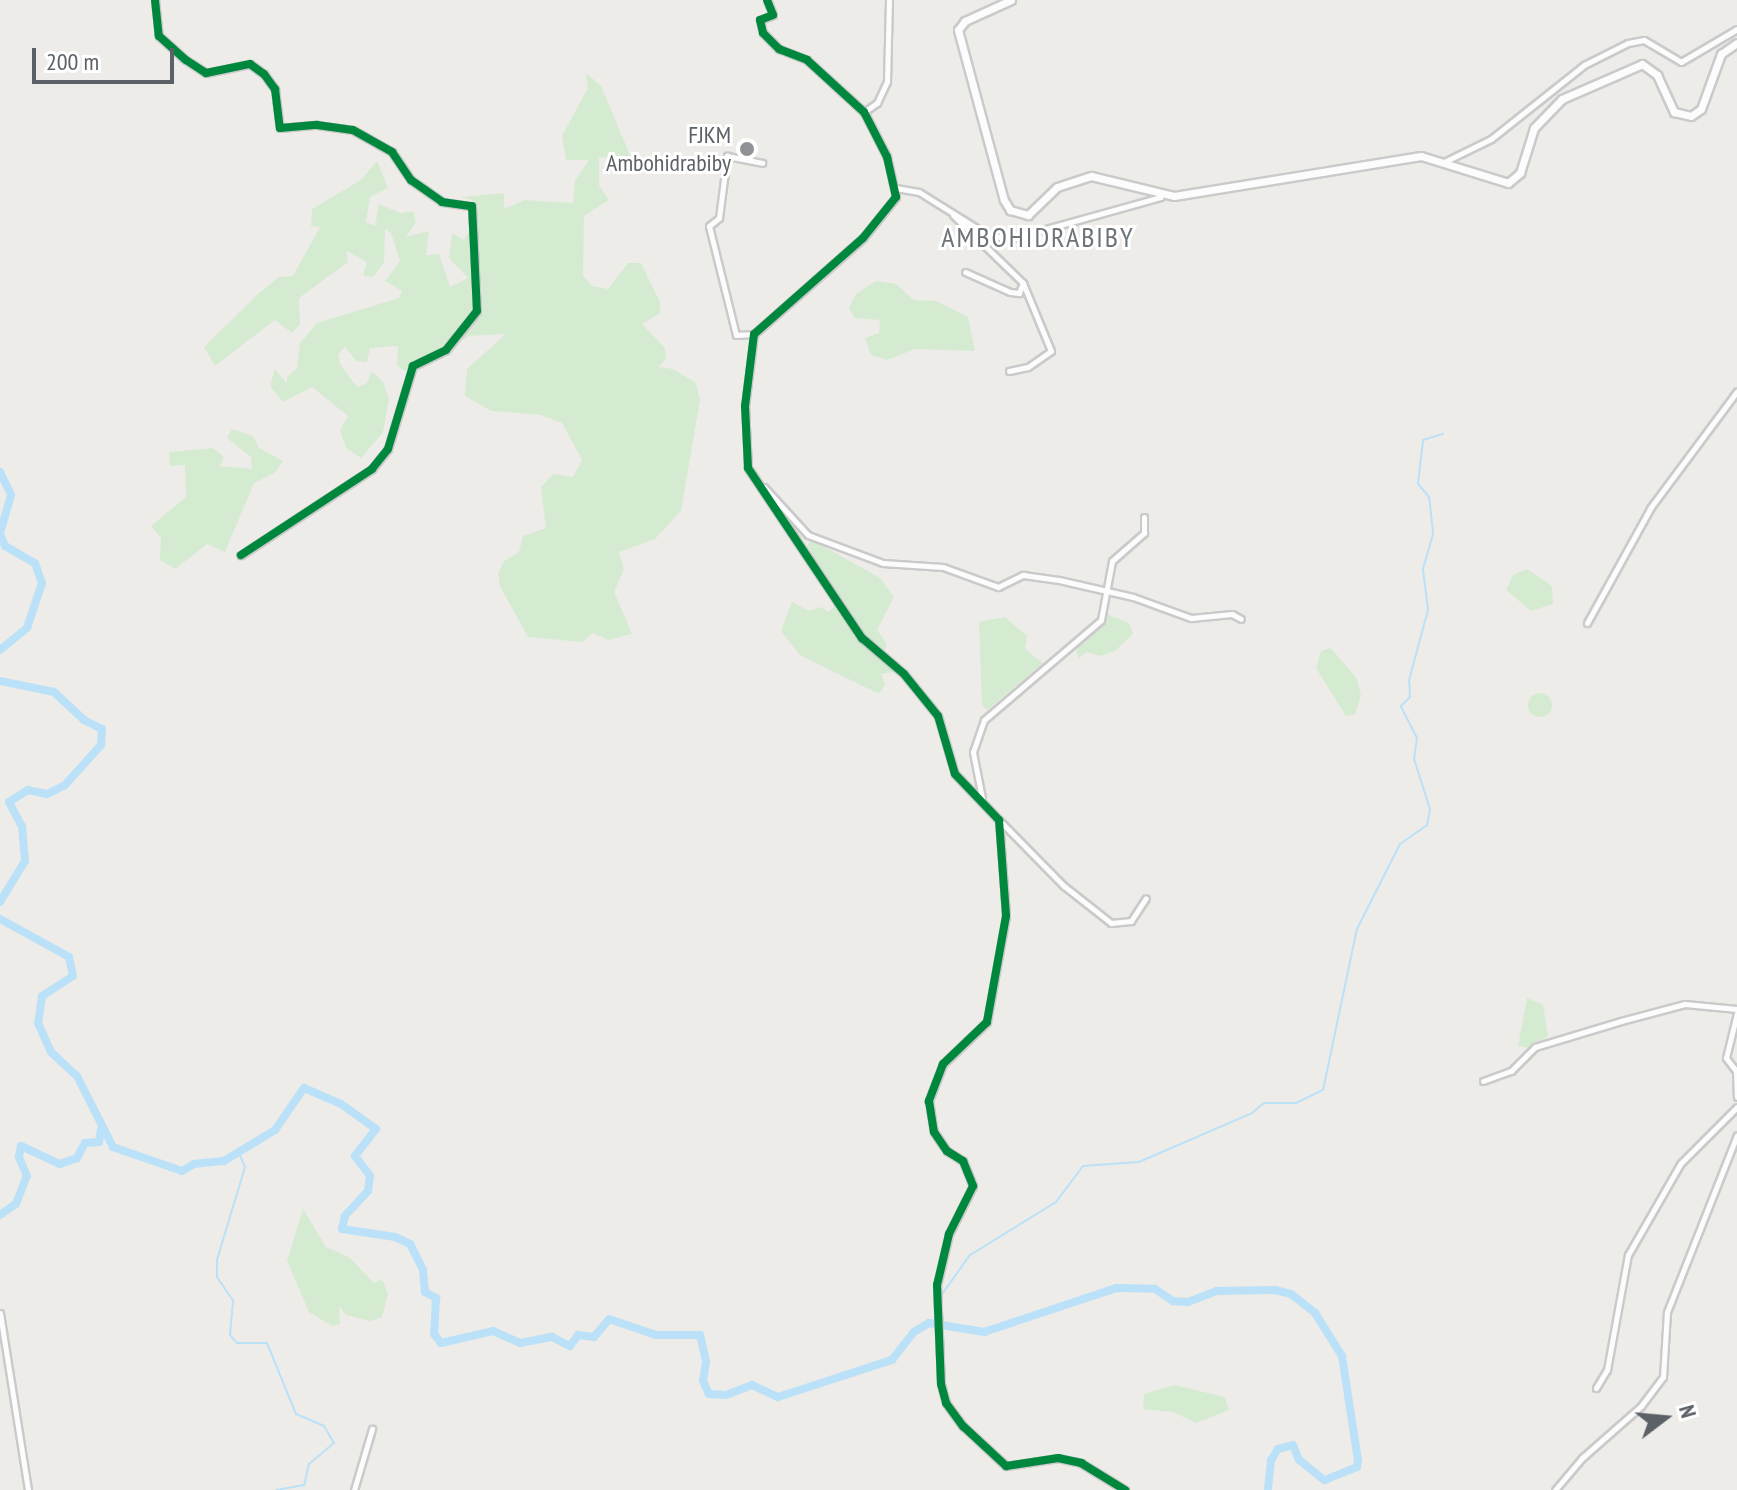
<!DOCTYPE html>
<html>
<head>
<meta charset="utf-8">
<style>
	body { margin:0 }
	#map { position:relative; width:1737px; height:1490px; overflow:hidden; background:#edece8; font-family:"PT Sans Narrow",sans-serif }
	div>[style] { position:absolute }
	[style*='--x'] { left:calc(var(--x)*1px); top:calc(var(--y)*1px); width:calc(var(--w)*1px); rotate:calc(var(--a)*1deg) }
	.green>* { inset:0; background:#d5ebd1 }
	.round { border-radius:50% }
	.stream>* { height:2px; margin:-1px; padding:0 1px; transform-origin:1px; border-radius:1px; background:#bbe1f8 }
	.river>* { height:8px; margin:-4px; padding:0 4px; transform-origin:4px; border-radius:4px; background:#bbe1f8 }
	.roads { filter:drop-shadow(2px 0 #cacaca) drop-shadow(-2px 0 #cacaca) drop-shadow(0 2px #cacaca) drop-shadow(0 -2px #cacaca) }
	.street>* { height:5px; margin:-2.5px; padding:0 2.5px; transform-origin:2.5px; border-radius:2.5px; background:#fcfcfc }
	.secondary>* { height:7px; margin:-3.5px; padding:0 3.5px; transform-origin:3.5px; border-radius:3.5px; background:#fcfcfc }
	.cycleway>* { height:8px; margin:-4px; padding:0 4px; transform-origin:4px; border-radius:4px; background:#00873e }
	.dots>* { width:22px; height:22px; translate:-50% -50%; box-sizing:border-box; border:4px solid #fff; border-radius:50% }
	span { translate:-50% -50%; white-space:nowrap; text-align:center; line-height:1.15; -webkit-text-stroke:6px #fff; paint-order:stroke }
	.poi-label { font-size:24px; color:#5c6167 }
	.right { translate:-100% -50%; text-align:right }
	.quarter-label { font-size:28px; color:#6d7479; letter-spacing:2px }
	.north { position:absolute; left:1625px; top:1378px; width:80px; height:80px; -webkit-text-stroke:6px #fff; paint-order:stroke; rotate:74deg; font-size:22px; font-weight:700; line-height:32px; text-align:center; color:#5c6167 }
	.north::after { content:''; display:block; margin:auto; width:28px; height:36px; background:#5c6167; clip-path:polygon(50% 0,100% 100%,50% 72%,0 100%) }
	.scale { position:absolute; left:32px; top:48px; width:142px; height:36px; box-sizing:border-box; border:4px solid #5c6167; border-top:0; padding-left:10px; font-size:24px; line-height:28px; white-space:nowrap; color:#5c6167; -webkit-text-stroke:6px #fff; paint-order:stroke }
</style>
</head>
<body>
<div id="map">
	<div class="green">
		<div style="clip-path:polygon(586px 73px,601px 86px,632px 160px,599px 157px,599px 185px,609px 200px,584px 216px,583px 275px,592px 286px,608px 289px,628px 263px,641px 263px,660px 302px,660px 313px,642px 324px,665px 348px,666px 359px,658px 367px,673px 369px,696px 383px,700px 400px,681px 511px,655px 539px,619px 552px,624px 569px,614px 592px,632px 634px,608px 640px,593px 633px,582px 642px,528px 637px,500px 586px,498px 573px,504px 561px,519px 552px,523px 536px,546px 528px,541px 487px,553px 474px,573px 477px,582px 460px,562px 423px,541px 415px,491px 411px,465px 396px,467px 369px,506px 334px,469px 336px,405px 371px,397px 366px,398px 346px,370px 348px,367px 362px,356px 361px,345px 347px,338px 355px,340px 364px,357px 387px,367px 383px,372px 371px,383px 382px,389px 399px,383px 432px,361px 458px,346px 448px,340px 430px,348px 416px,312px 387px,283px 402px,270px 386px,275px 369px,287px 384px,287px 377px,297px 368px,300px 343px,317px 323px,399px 298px,402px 291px,385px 281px,400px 261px,391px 233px,385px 229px,384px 262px,373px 277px,363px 276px,367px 262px,347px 251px,348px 262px,299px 298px,300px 324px,292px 333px,275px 320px,215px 366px,204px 347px,258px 294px,279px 277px,293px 276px,320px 227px,311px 226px,312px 209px,361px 180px,377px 161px,388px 188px,370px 197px,366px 222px,375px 226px,379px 204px,400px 213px,413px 211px,416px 222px,406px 237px,429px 231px,426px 255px,439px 254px,450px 287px,468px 278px,449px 258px,452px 233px,464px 240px,475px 222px,476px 202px,463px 197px,504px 193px,504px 209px,524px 200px,573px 203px,575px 180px,589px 160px,566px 160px,562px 136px,588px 88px)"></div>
		<div style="clip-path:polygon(876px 281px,896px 284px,914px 300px,936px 301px,968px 317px,975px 351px,915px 349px,887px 360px,871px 355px,865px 338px,879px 333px,880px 320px,854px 318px,849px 307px,856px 294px)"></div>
		<div style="clip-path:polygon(232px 429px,253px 436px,259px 448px,283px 461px,275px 473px,254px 483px,225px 552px,207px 544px,175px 569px,160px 560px,161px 538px,151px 526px,186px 497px,185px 465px,170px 466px,169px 452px,213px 448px,224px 457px,220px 466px,252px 469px,251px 457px,227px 438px)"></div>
		<div style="clip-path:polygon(812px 540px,880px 578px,894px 597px,877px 630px,887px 644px,883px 654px,893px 672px,881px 674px,885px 685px,879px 694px,800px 655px,781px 631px,792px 602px,809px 611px,821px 607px,828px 612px,834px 607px,808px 545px)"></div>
		<div style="clip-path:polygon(1527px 569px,1552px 586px,1553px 604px,1531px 611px,1506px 590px,1513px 575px)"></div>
		<div style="clip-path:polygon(1107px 614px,1129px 623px,1133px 634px,1115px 651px,1099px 656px,1087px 652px,1079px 658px,1076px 650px)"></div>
		<div style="clip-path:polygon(1005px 617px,1027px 636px,1025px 649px,1043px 663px,987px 710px,982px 705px,979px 622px)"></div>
		<div style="clip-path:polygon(1331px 648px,1357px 679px,1361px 696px,1355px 714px,1346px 716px,1316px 668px,1321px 651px)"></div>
		<div class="round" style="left:1528px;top:693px;width:24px;height:24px"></div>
		<div style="clip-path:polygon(1527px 998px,1543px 1005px,1548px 1036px,1529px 1048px,1518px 1046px)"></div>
		<div style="clip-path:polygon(303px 1209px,326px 1247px,349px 1257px,374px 1283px,382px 1279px,388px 1294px,382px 1317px,370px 1321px,346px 1315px,339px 1306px,340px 1324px,332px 1326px,309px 1312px,287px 1261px)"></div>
		<div style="clip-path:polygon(1174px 1385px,1225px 1397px,1229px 1410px,1196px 1423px,1173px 1412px,1143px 1409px,1144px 1394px)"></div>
	</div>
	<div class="stream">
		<div style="--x:239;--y:1153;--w:15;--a:67"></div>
		<div style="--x:245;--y:1167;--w:97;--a:106.8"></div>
		<div style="--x:217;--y:1260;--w:17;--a:90"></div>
		<div style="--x:217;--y:1277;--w:29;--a:56"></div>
		<div style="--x:233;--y:1301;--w:34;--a:95"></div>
		<div style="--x:230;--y:1335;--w:11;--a:49"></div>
		<div style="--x:237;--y:1343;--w:30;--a:0"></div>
		<div style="--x:267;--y:1343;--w:77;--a:67.8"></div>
		<div style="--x:296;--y:1414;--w:30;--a:23"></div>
		<div style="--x:324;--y:1426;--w:20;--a:60"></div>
		<div style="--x:334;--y:1443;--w:33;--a:140"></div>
		<div style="--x:309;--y:1464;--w:22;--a:103"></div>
		<div style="--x:304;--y:1485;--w:28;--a:170"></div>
		<div style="--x:940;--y:1297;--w:52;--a:-54.5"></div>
		<div style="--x:970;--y:1255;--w:101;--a:-31.6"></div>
		<div style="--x:1056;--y:1202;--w:45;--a:-53.1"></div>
		<div style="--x:1083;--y:1166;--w:56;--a:-4.1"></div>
		<div style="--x:1139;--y:1162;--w:123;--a:-23.4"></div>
		<div style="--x:1252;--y:1113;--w:16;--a:-40"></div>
		<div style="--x:1264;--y:1103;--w:32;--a:0"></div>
		<div style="--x:1296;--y:1103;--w:30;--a:-26"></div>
		<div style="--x:1323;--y:1090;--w:165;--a:-78.1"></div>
		<div style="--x:1357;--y:929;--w:95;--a:-63.2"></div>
		<div style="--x:1400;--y:844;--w:33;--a:-35"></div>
		<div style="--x:1427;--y:825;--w:16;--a:-79"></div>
		<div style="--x:1430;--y:809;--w:52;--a:-107.7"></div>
		<div style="--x:1414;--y:759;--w:21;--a:-82"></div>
		<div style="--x:1417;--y:738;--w:36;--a:-117"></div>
		<div style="--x:1401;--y:706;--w:13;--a:-45"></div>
		<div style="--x:1410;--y:697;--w:17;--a:-93"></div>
		<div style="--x:1409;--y:680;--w:73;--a:-74.8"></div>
		<div style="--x:1428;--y:610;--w:41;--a:-97"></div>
		<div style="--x:1423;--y:569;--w:37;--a:-74"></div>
		<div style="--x:1433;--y:533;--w:36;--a:-96"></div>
		<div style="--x:1429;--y:497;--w:17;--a:-130"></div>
		<div style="--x:1418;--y:484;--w:44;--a:-83.5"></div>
		<div style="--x:1423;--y:440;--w:21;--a:-17"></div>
	</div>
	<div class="river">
		<div style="--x:0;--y:472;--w:25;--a:64"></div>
		<div style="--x:11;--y:495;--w:40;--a:106"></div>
		<div style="--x:0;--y:534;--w:13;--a:67"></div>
		<div style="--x:5;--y:546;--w:34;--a:30"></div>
		<div style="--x:35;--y:563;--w:21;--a:71"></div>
		<div style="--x:42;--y:583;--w:47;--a:108.4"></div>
		<div style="--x:27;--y:628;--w:35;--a:141"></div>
		<div style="--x:0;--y:681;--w:55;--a:11.5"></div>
		<div style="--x:54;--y:692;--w:41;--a:43"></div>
		<div style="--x:84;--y:720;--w:20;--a:27"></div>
		<div style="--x:102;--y:729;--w:16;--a:94"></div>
		<div style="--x:101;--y:745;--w:54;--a:132"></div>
		<div style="--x:65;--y:785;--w:20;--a:153"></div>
		<div style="--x:47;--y:794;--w:19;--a:-168"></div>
		<div style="--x:28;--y:790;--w:22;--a:148"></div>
		<div style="--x:9;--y:802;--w:27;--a:62"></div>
		<div style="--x:22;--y:826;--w:35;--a:85"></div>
		<div style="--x:25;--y:861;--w:48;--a:121.4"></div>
		<div style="--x:0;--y:919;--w:79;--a:28.8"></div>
		<div style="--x:69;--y:957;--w:19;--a:78"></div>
		<div style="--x:73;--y:976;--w:37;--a:147"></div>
		<div style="--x:42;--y:996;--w:27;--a:98"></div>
		<div style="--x:38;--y:1023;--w:32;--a:66"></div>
		<div style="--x:51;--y:1052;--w:35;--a:43"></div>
		<div style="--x:77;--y:1076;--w:80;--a:63.1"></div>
		<div style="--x:113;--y:1147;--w:73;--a:19.2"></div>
		<div style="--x:182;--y:1171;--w:14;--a:-30"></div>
		<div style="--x:194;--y:1164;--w:30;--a:-6"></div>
		<div style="--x:224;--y:1161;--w:60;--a:-31.3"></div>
		<div style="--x:275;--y:1130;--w:51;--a:-55.4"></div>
		<div style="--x:304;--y:1088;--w:40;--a:23.4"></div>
		<div style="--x:341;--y:1104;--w:43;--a:35.5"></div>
		<div style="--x:376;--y:1129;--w:34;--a:128"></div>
		<div style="--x:355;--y:1156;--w:25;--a:53"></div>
		<div style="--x:370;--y:1176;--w:15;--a:98"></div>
		<div style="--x:368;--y:1191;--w:34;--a:133"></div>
		<div style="--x:345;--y:1216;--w:13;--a:103"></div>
		<div style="--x:342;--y:1229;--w:54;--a:8.6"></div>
		<div style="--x:395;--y:1237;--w:17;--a:25"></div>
		<div style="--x:410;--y:1244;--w:29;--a:63"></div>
		<div style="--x:423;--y:1270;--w:22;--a:85"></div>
		<div style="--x:425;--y:1292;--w:13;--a:29"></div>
		<div style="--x:436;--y:1298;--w:36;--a:93"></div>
		<div style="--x:434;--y:1334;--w:11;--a:52"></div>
		<div style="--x:441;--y:1343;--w:53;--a:-13"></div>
		<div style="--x:493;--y:1331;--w:30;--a:24"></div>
		<div style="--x:520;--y:1343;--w:33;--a:-11"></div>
		<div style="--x:552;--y:1337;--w:20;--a:27"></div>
		<div style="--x:570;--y:1346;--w:14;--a:-54"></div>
		<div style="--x:578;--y:1335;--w:16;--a:7"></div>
		<div style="--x:594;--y:1337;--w:23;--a:-50"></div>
		<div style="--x:609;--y:1319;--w:50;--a:18.8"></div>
		<div style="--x:656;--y:1335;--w:44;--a:0"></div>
		<div style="--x:700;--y:1335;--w:28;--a:77"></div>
		<div style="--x:706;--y:1362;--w:19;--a:99"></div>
		<div style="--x:703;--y:1381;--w:14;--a:65"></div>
		<div style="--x:709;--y:1394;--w:17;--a:3"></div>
		<div style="--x:726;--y:1395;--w:28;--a:-21"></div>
		<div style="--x:752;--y:1385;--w:29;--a:25"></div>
		<div style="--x:778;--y:1397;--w:120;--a:-18"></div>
		<div style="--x:892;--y:1360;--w:36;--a:-52"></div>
		<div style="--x:914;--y:1332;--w:17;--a:-31"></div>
		<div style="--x:929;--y:1323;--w:56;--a:9.3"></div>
		<div style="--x:984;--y:1332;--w:139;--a:-18.4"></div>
		<div style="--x:1116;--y:1288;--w:39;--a:1"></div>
		<div style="--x:1155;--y:1289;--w:22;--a:34"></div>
		<div style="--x:1173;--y:1301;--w:15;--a:4"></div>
		<div style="--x:1188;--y:1302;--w:30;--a:-21"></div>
		<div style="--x:1216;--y:1291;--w:59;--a:-1"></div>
		<div style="--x:1275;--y:1290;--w:16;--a:14"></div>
		<div style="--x:1291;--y:1294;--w:31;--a:38"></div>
		<div style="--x:1315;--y:1313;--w:51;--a:57.9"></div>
		<div style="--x:1342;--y:1356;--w:105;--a:81.3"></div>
		<div style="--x:1358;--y:1460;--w:7;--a:98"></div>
		<div style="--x:1357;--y:1467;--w:35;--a:158"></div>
		<div style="--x:1324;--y:1480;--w:32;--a:-141"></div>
		<div style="--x:1299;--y:1460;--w:16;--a:-112"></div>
		<div style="--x:1293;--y:1445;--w:16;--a:165"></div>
		<div style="--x:1278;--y:1449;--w:13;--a:122"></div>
		<div style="--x:1271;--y:1460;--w:30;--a:96"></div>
		<div style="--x:0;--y:1215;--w:19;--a:-35"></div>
		<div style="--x:16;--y:1204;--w:30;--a:-69"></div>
		<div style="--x:27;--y:1176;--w:21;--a:-113"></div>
		<div style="--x:19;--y:1157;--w:11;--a:-80"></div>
		<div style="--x:21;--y:1146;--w:43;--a:24.8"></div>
		<div style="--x:60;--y:1164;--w:18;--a:-19"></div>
		<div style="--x:77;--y:1158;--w:17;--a:-62"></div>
		<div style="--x:85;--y:1143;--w:14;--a:-4"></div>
		<div style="--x:99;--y:1142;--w:13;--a:-81"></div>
	</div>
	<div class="roads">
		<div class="street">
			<div style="--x:155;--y:0;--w:36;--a:84"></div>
			<div style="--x:159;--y:36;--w:36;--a:42"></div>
			<div style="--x:186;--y:60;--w:24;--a:33"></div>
			<div style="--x:206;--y:73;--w:45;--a:-11.6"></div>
			<div style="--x:250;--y:64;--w:17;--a:36"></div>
			<div style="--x:264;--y:74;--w:19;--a:54"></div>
			<div style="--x:275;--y:89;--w:39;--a:83"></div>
			<div style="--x:280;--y:128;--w:37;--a:-5"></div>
			<div style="--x:317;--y:125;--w:36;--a:8"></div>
			<div style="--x:353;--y:130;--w:45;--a:29.4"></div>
			<div style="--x:392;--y:152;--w:34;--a:56"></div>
			<div style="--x:411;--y:180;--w:38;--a:35"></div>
			<div style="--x:442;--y:202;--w:30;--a:8"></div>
			<div style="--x:472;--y:206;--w:105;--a:87.3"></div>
			<div style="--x:477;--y:311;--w:50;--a:128.5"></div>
			<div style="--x:446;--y:350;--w:37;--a:154"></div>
			<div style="--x:413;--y:366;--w:87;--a:106.8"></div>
			<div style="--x:388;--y:449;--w:26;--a:129"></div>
			<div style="--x:372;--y:469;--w:157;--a:146.7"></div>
			<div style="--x:767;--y:0;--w:16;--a:68"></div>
			<div style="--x:773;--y:15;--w:14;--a:159"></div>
			<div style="--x:760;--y:20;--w:13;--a:77"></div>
			<div style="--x:763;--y:33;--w:23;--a:45"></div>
			<div style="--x:779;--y:49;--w:30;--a:21"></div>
			<div style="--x:807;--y:60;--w:77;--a:42.4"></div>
			<div style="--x:864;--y:112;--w:51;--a:62.9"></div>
			<div style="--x:887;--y:157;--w:41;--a:77.3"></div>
			<div style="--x:896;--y:197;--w:53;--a:128.8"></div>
			<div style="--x:863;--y:238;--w:145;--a:138.6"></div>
			<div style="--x:754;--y:334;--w:73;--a:97.1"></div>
			<div style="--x:745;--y:406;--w:62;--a:87.2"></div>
			<div style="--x:748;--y:468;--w:205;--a:56.2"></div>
			<div style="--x:862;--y:638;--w:55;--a:40.6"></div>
			<div style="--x:904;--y:674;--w:54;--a:51"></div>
			<div style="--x:938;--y:716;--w:60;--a:73.7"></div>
			<div style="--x:955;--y:774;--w:64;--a:46.3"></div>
			<div style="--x:999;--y:820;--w:96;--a:85.8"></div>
			<div style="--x:1006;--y:916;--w:108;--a:100.2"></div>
			<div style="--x:987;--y:1022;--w:61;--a:136.3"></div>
			<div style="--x:943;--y:1064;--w:40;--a:111"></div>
			<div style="--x:929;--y:1101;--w:31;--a:81"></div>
			<div style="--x:934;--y:1132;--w:23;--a:56"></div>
			<div style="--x:947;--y:1151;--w:19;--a:32"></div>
			<div style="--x:963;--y:1161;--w:27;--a:68"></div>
			<div style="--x:973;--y:1186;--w:54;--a:116.6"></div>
			<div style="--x:949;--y:1234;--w:52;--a:103.2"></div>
			<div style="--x:937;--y:1285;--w:99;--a:87.7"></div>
			<div style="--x:941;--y:1384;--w:20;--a:75"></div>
			<div style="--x:946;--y:1403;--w:29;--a:54"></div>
			<div style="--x:963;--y:1426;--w:59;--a:42.9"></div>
			<div style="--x:1006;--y:1466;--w:53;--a:-8.7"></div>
			<div style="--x:1058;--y:1458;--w:24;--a:12"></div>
			<div style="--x:1081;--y:1463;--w:52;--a:31.5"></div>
			<div style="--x:864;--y:112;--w:16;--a:-35"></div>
			<div style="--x:877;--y:103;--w:23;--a:-65"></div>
			<div style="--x:887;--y:82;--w:82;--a:-88.6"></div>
			<div style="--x:1446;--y:161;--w:50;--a:-26.1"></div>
			<div style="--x:1491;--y:139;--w:119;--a:-38.5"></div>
			<div style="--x:1584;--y:65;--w:49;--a:-26.6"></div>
			<div style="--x:1628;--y:43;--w:16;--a:-11"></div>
			<div style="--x:1644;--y:40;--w:43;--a:30.7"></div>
			<div style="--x:1681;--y:62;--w:65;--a:-30.5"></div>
			<div style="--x:896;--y:188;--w:23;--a:10"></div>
			<div style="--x:919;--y:192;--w:79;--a:32.1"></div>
			<div style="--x:986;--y:234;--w:25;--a:12"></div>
			<div style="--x:1010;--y:239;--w:156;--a:-15.6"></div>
			<div style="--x:953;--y:215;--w:98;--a:44.2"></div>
			<div style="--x:1023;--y:283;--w:11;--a:112"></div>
			<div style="--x:1019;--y:293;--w:9;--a:-174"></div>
			<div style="--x:1010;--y:292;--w:49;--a:-156"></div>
			<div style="--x:754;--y:334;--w:18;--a:177"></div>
			<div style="--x:736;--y:335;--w:112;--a:-103.9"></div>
			<div style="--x:709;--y:226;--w:13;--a:-39"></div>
			<div style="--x:719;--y:218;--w:63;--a:-82.6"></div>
			<div style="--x:727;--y:156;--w:36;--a:11"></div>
			<div style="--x:1009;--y:371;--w:19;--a:-12"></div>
			<div style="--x:1028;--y:367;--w:28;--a:-35"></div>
			<div style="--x:1051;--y:351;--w:74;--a:-112.4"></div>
			<div style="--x:764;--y:487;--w:65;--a:47.5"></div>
			<div style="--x:808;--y:535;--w:80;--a:20.5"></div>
			<div style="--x:883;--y:563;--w:60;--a:3.8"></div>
			<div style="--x:943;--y:567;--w:59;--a:20"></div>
			<div style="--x:998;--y:587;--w:28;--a:-26"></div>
			<div style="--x:1023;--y:575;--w:36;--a:8"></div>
			<div style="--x:1059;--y:580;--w:76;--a:12.9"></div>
			<div style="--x:1133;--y:597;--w:62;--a:19.9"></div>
			<div style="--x:1191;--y:618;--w:41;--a:-5.6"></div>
			<div style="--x:1232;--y:614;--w:10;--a:29"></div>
			<div style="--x:1587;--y:623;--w:132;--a:-61.1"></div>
			<div style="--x:1651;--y:507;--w:144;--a:-53.4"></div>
			<div style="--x:982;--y:798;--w:47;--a:-101.1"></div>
			<div style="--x:973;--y:752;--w:34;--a:-71"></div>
			<div style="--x:984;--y:720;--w:154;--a:-40.5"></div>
			<div style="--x:1101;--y:620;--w:60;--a:-79.4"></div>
			<div style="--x:1112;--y:561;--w:43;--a:-41.2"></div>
			<div style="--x:1144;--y:533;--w:16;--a:-90"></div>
			<div style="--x:1001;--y:822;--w:90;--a:45.5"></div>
			<div style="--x:1064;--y:886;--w:60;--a:38.2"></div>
			<div style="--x:1111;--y:923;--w:20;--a:-6"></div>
			<div style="--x:1131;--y:921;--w:27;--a:-57"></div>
			<div style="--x:1737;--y:1013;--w:46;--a:103.7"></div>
			<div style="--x:1726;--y:1058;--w:16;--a:52"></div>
			<div style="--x:1736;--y:1071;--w:26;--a:88"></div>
			<div style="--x:1483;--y:1081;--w:30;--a:-20"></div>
			<div style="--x:1511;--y:1071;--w:34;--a:-45"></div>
			<div style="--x:1535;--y:1047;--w:90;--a:-16.8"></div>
			<div style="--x:1621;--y:1021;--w:66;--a:-14.9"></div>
			<div style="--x:1685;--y:1004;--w:52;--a:5.5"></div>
			<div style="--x:0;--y:1313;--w:179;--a:81"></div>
			<div style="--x:1596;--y:1388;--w:21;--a:-59"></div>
			<div style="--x:1607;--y:1370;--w:117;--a:-79.7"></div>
			<div style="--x:1628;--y:1255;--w:106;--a:-60.1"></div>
			<div style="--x:1681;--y:1163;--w:79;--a:-45"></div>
			<div style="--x:354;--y:1490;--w:64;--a:-73.6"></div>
			<div style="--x:1555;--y:1490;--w:42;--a:-49.8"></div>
			<div style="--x:1582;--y:1458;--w:79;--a:-41.4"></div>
			<div style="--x:1641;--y:1406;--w:36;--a:-53"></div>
			<div style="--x:1663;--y:1377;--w:65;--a:-86.5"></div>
			<div style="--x:1667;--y:1312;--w:190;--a:-68.4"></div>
		</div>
		<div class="secondary">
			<div style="--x:1011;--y:0;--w:51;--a:155.5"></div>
			<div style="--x:965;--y:21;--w:11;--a:128"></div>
			<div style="--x:958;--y:30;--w:176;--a:74.9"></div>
			<div style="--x:1004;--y:200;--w:12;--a:59"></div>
			<div style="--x:1010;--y:210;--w:19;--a:16"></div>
			<div style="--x:1028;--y:215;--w:40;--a:-44"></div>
			<div style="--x:1057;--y:187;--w:36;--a:-18"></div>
			<div style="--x:1091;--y:176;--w:85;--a:13.5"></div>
			<div style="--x:1174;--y:196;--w:250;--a:-9.2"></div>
			<div style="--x:1421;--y:156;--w:91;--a:17.2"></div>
			<div style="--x:1508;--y:183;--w:16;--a:-40"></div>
			<div style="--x:1520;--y:173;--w:47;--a:-72.7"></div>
			<div style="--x:1534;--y:128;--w:40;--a:-46"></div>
			<div style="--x:1562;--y:99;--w:87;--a:-23.6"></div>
			<div style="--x:1642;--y:64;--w:19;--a:36"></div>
			<div style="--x:1657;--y:75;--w:41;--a:65.3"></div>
			<div style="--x:1674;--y:112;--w:17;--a:13"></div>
			<div style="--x:1691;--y:116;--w:12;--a:-35"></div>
			<div style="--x:1701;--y:109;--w:59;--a:-70"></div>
			<div style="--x:1721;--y:54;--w:19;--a:-35"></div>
		</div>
	</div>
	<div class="cycleway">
		<div style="--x:155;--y:0;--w:36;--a:84"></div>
		<div style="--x:159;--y:36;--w:36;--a:42"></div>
		<div style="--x:186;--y:60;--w:24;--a:33"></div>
		<div style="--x:206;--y:73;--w:45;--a:-11.6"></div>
		<div style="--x:250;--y:64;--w:17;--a:36"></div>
		<div style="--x:264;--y:74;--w:19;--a:54"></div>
		<div style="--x:275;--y:89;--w:39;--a:83"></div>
		<div style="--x:280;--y:128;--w:37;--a:-5"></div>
		<div style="--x:317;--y:125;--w:36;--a:8"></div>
		<div style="--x:353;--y:130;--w:45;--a:29.4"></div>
		<div style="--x:392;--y:152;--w:34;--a:56"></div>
		<div style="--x:411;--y:180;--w:38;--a:35"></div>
		<div style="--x:442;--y:202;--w:30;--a:8"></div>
		<div style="--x:472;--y:206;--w:105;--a:87.3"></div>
		<div style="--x:477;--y:311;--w:50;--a:128.5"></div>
		<div style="--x:446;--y:350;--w:37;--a:154"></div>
		<div style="--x:413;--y:366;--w:87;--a:106.8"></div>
		<div style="--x:388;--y:449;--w:26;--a:129"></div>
		<div style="--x:372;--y:469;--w:157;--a:146.7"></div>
		<div style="--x:767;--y:0;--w:16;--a:68"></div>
		<div style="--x:773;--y:15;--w:14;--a:159"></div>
		<div style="--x:760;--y:20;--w:13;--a:77"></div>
		<div style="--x:763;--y:33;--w:23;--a:45"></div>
		<div style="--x:779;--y:49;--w:30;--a:21"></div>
		<div style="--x:807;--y:60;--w:77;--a:42.4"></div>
		<div style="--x:864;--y:112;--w:51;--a:62.9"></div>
		<div style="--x:887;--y:157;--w:41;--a:77.3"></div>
		<div style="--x:896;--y:197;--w:53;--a:128.8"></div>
		<div style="--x:863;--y:238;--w:145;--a:138.6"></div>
		<div style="--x:754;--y:334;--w:73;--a:97.1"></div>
		<div style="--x:745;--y:406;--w:62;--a:87.2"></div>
		<div style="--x:748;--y:468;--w:205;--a:56.2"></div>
		<div style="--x:862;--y:638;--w:55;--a:40.6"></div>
		<div style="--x:904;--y:674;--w:54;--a:51"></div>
		<div style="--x:938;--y:716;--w:60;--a:73.7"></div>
		<div style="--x:955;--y:774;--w:64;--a:46.3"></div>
		<div style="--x:999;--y:820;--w:96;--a:85.8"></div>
		<div style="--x:1006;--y:916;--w:108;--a:100.2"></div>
		<div style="--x:987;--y:1022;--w:61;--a:136.3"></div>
		<div style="--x:943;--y:1064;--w:40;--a:111"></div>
		<div style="--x:929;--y:1101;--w:31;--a:81"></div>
		<div style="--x:934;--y:1132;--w:23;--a:56"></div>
		<div style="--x:947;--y:1151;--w:19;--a:32"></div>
		<div style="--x:963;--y:1161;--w:27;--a:68"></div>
		<div style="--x:973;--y:1186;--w:54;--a:116.6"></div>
		<div style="--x:949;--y:1234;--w:52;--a:103.2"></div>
		<div style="--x:937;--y:1285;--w:99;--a:87.7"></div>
		<div style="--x:941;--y:1384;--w:20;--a:75"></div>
		<div style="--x:946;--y:1403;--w:29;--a:54"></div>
		<div style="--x:963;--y:1426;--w:59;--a:42.9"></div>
		<div style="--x:1006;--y:1466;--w:53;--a:-8.7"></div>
		<div style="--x:1058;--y:1458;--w:24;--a:12"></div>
		<div style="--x:1081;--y:1463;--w:52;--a:31.5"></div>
	</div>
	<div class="dots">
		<div style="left:747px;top:149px;background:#8f9294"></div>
	</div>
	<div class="poi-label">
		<span class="right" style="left:731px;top:149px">FJKM<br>Ambohidrabiby</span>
	</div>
	<div class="quarter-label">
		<span style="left:1038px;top:237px">AMBOHIDRABIBY</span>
	</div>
	<div class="north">N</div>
	<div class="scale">200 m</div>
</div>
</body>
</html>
